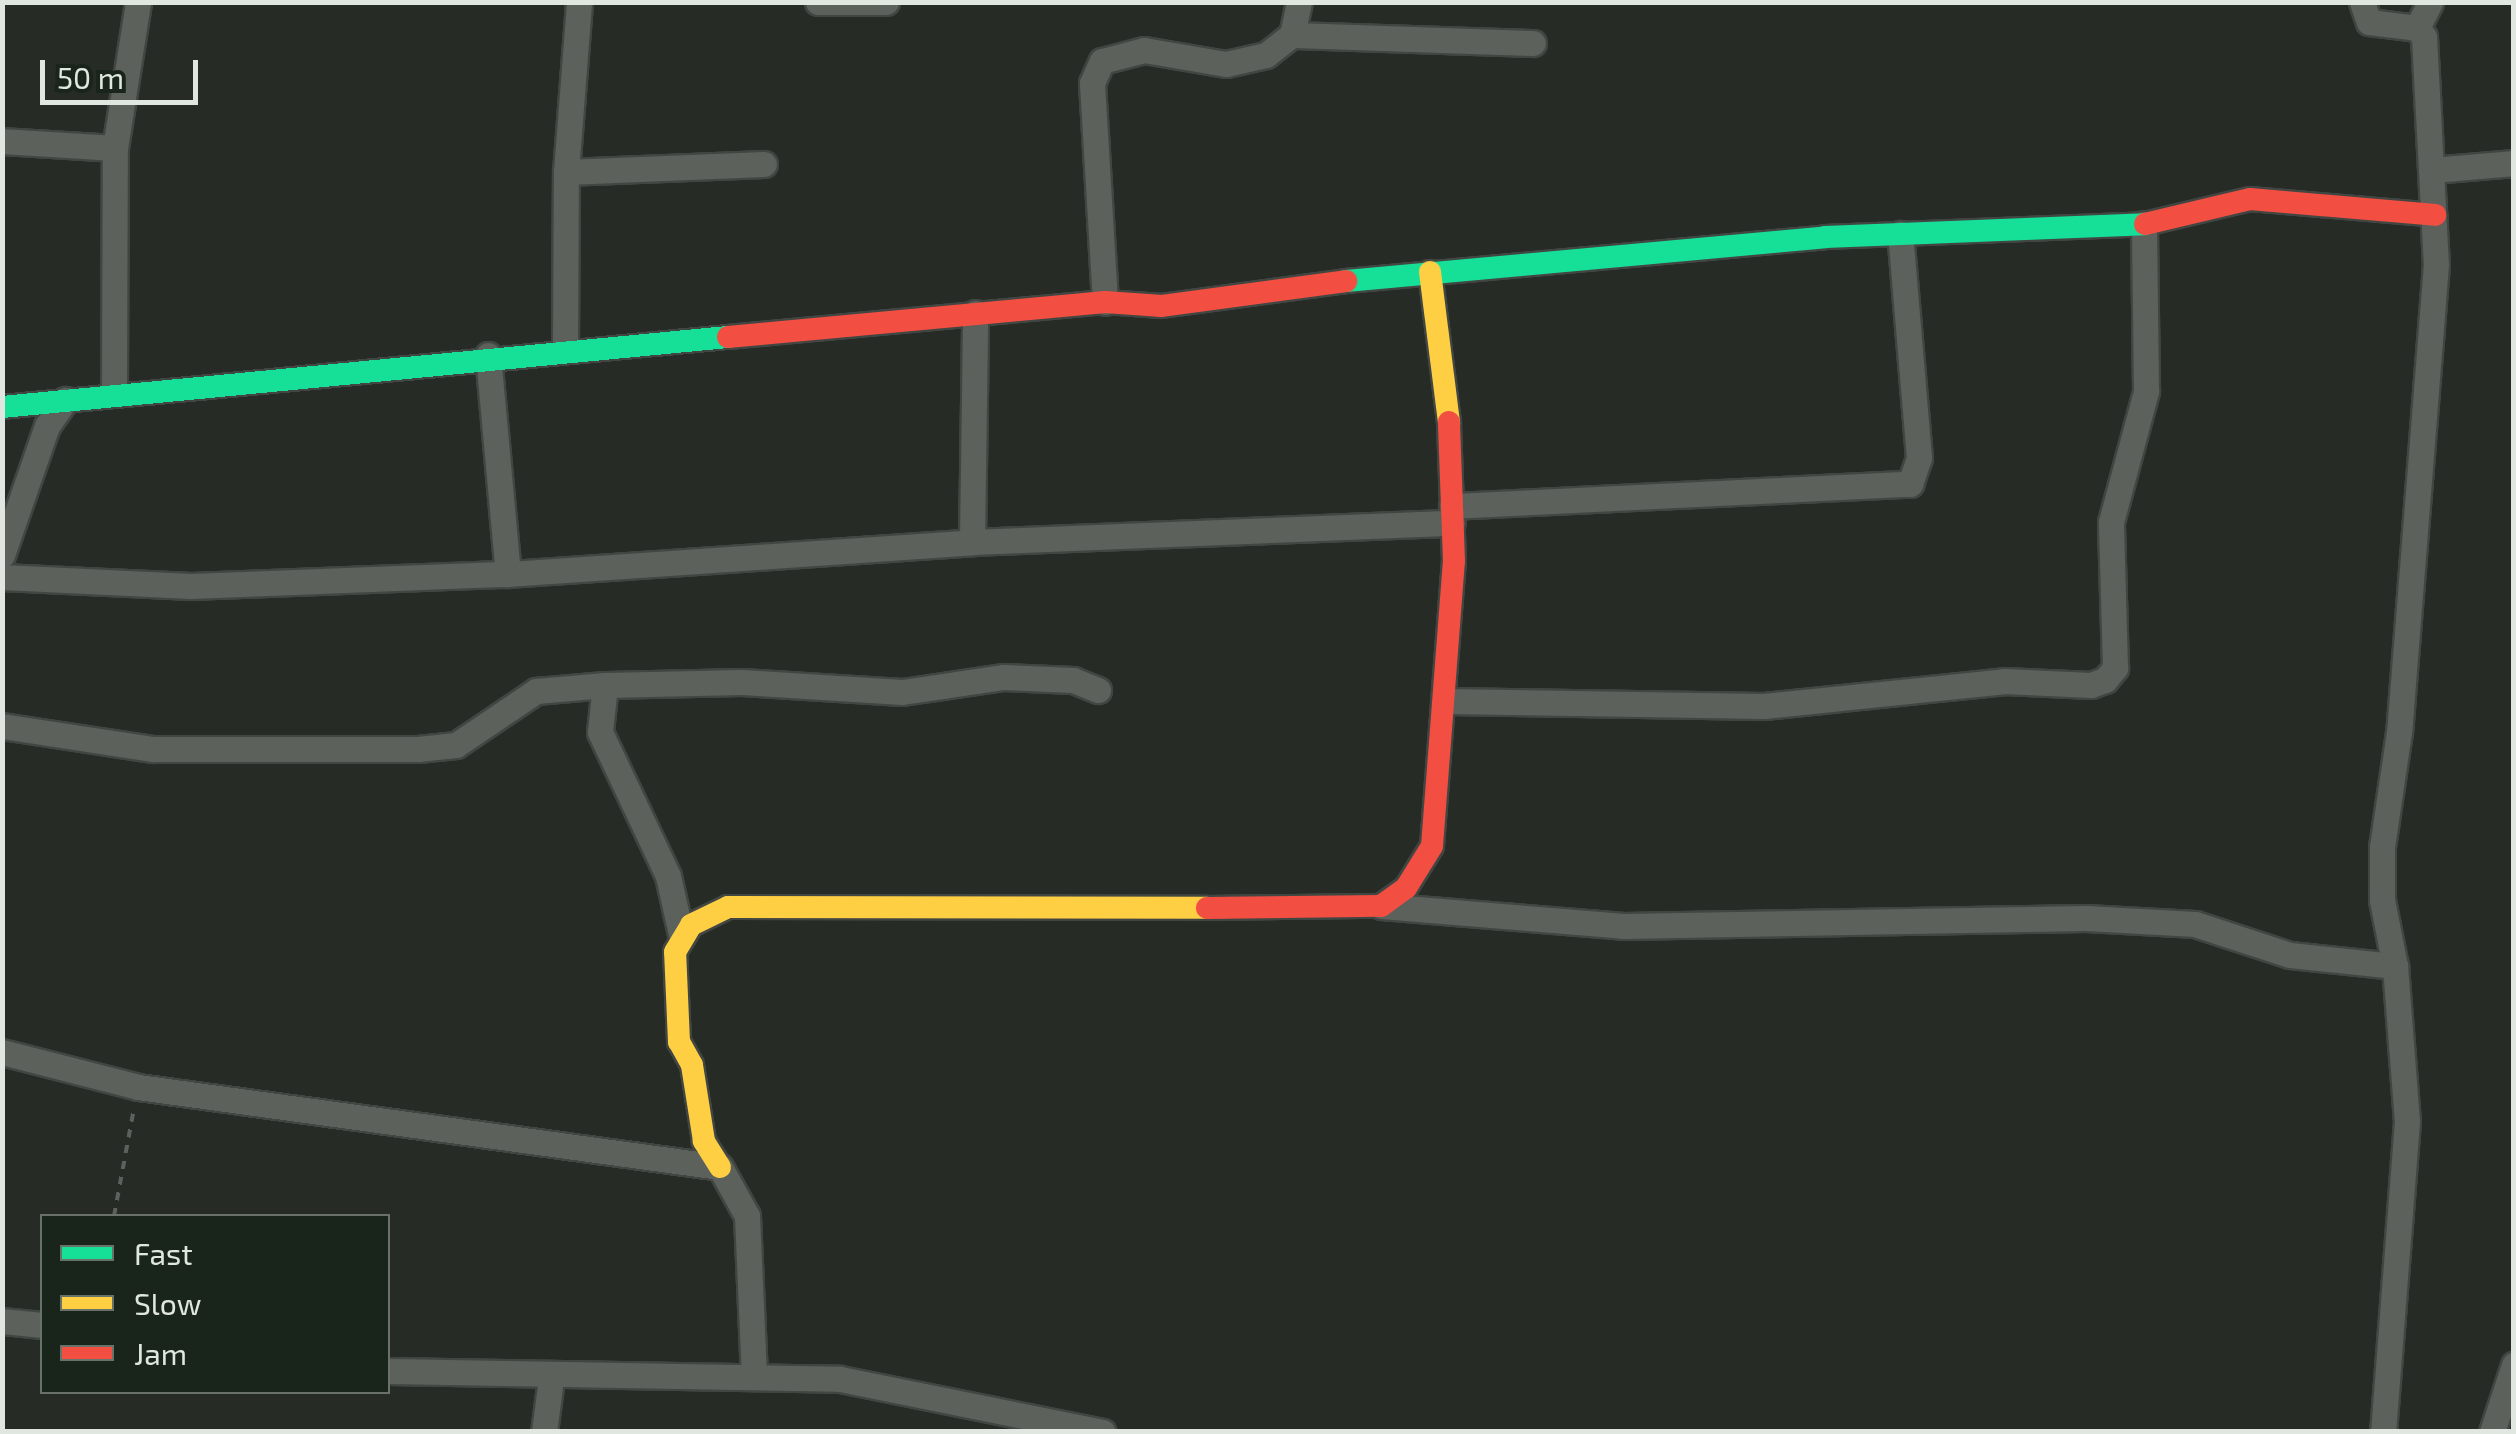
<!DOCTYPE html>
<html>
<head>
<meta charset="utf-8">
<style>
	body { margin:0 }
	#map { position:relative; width:2516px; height:1434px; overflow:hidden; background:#262b26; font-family:"Exo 2",sans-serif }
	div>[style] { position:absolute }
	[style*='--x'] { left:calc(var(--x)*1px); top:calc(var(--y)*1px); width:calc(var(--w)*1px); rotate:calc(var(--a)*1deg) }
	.path>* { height:4px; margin-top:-2px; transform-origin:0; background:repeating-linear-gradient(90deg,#5d615d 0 8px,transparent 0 16px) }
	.roads { filter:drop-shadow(2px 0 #414642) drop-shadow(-2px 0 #414642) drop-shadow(0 2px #414642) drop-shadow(0 -2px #414642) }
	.street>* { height:25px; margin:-12.5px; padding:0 12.5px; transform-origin:12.5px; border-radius:12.5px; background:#5c615c }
	.fast>* { height:22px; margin:-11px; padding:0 11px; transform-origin:11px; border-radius:11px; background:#16e098 }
	.slow>* { height:22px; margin:-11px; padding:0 11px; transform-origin:11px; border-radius:11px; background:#ffcf43 }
	.jam>* { height:22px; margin:-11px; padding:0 11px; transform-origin:11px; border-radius:11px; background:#f24e42 }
	span { translate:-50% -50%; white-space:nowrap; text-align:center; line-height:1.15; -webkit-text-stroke:10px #19241a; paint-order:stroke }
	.frame { position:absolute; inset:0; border:5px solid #e0e7e0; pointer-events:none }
	.legend { position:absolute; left:40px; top:1214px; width:350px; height:180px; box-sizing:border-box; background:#19241a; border:2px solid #697269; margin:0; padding:12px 18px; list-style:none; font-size:30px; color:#e0e7e0 }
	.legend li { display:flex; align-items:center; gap:20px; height:50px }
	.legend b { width:50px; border:2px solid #697269 }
	.scale { position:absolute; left:40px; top:60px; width:158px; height:45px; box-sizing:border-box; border:5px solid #e0e7e0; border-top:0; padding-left:12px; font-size:30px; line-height:35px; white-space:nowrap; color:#e0e7e0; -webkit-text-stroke:8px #19241a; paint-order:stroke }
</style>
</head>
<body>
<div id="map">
	<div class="path">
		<div style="--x:114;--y:1216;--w:110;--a:-79.5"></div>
	</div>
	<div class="roads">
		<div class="street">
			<div style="--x:818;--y:2;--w:68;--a:0"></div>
			<div style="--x:2362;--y:2;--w:21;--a:71"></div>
			<div style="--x:2369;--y:22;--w:48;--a:7.1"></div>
			<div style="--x:2417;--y:28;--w:11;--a:52"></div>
			<div style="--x:2424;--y:37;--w:227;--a:87"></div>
			<div style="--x:2436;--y:264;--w:469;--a:94.5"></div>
			<div style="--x:2399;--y:732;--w:116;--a:98.4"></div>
			<div style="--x:2382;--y:847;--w:53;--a:90"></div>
			<div style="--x:2382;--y:900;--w:67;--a:78.9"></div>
			<div style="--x:2395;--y:966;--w:155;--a:85.6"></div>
			<div style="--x:2407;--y:1121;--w:312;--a:94.4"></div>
			<div style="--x:2417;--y:28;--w:29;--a:-63"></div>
			<div style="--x:1292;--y:35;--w:241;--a:1.9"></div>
			<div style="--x:2;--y:141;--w:113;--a:3.5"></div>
			<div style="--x:2433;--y:170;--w:81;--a:-4.9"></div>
			<div style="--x:566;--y:172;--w:198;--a:-2.3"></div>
			<div style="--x:1105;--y:302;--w:219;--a:-93.4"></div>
			<div style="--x:1092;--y:83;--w:24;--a:-66"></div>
			<div style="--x:1102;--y:61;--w:43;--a:-14.7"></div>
			<div style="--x:1144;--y:50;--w:83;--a:9.7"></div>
			<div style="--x:1226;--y:64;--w:41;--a:-12.7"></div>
			<div style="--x:1266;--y:55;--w:33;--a:-38"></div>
			<div style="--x:1292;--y:35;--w:34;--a:-78"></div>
			<div style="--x:565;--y:349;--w:177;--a:-89.7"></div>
			<div style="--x:566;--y:172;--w:170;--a:-85.6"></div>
			<div style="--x:488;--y:355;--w:220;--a:84.8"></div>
			<div style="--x:114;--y:391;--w:243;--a:-89.8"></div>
			<div style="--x:115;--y:148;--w:148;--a:-81"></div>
			<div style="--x:1452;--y:506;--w:459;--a:-2.8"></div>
			<div style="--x:1910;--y:484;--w:28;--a:-71"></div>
			<div style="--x:1919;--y:458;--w:225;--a:-94.8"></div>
			<div style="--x:972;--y:542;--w:229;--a:-89.2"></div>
			<div style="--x:2;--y:555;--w:137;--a:-70.8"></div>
			<div style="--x:47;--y:426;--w:32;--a:-55"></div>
			<div style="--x:2;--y:577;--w:189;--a:2.7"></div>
			<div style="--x:191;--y:586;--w:317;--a:-2.2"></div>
			<div style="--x:508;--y:574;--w:465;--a:-3.9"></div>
			<div style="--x:972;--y:542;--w:480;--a:-2.3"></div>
			<div style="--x:605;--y:685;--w:47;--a:96.1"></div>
			<div style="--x:600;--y:732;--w:159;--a:64.7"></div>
			<div style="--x:668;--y:876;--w:59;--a:77.4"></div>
			<div style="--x:1447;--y:701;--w:317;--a:0.9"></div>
			<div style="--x:1764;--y:706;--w:241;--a:-5.9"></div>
			<div style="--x:2004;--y:681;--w:87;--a:2.6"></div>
			<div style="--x:2091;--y:685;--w:15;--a:-20"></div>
			<div style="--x:2105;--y:680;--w:16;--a:-50"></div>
			<div style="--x:2115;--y:668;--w:146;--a:-91.6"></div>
			<div style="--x:2111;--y:522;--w:136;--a:-75"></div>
			<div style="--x:2146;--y:391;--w:167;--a:-90.7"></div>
			<div style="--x:2;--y:726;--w:153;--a:8.7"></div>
			<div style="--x:153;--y:749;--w:265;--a:0"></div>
			<div style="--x:418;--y:749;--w:38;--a:-6"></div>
			<div style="--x:456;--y:745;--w:97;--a:-34"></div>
			<div style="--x:536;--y:691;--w:69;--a:-5"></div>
			<div style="--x:605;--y:685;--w:137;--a:-1.3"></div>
			<div style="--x:742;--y:682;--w:160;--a:3.6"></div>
			<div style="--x:902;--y:692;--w:103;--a:-8.4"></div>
			<div style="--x:1004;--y:677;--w:69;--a:2.5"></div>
			<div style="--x:1073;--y:680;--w:27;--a:22"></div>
			<div style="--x:1381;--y:906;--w:243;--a:4.7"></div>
			<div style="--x:1623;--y:926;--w:463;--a:-1"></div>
			<div style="--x:2086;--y:918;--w:109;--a:3.2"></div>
			<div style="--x:2195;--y:924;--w:100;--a:18.1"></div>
			<div style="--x:2290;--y:955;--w:106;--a:6"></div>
			<div style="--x:2;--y:1052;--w:140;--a:14.4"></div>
			<div style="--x:138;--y:1087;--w:587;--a:7.83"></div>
			<div style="--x:720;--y:1167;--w:56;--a:61.1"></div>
			<div style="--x:747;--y:1216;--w:159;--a:87.5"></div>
			<div style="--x:2;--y:1321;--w:40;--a:5.7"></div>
			<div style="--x:388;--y:1371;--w:452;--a:1"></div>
			<div style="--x:840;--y:1379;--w:268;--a:11.4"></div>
			<div style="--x:544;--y:1432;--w:53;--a:-82.5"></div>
			<div style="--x:2492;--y:1432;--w:71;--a:-71.8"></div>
		</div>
		<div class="fast">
			<div style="--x:1346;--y:281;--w:481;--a:-5.2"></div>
			<div style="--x:1825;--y:237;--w:320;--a:-2.3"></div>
			<div style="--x:2;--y:407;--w:729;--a:-5.51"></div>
		</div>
		<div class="slow">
			<div style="--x:1430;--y:272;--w:151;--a:82.8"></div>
			<div style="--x:720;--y:1167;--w:31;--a:-122"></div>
			<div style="--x:704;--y:1141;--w:77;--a:-99"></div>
			<div style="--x:692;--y:1065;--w:26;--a:-119"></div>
			<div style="--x:679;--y:1042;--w:90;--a:-92.5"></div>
			<div style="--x:675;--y:952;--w:31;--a:-59"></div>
			<div style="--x:691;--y:925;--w:41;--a:-25.9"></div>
			<div style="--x:728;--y:907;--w:479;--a:0.1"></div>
		</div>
		<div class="jam">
			<div style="--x:2145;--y:224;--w:108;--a:-13.4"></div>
			<div style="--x:2250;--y:199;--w:186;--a:4.9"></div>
			<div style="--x:728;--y:337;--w:379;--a:-5.3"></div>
			<div style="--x:1105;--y:302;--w:57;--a:4"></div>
			<div style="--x:1162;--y:306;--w:186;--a:-7.7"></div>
			<div style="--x:1207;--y:908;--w:174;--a:-0.7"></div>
			<div style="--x:1381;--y:906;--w:31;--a:-36"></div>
			<div style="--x:1406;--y:888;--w:49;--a:-58.2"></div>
			<div style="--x:1432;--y:846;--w:286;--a:-85.6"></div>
			<div style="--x:1454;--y:561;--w:139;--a:-92.1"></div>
		</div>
	</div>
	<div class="frame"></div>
	<ul class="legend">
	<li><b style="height:12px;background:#16e098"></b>Fast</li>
	<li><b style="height:12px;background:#ffcf43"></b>Slow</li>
	<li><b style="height:12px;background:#f24e42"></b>Jam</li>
	</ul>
	<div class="scale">50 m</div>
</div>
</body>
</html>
